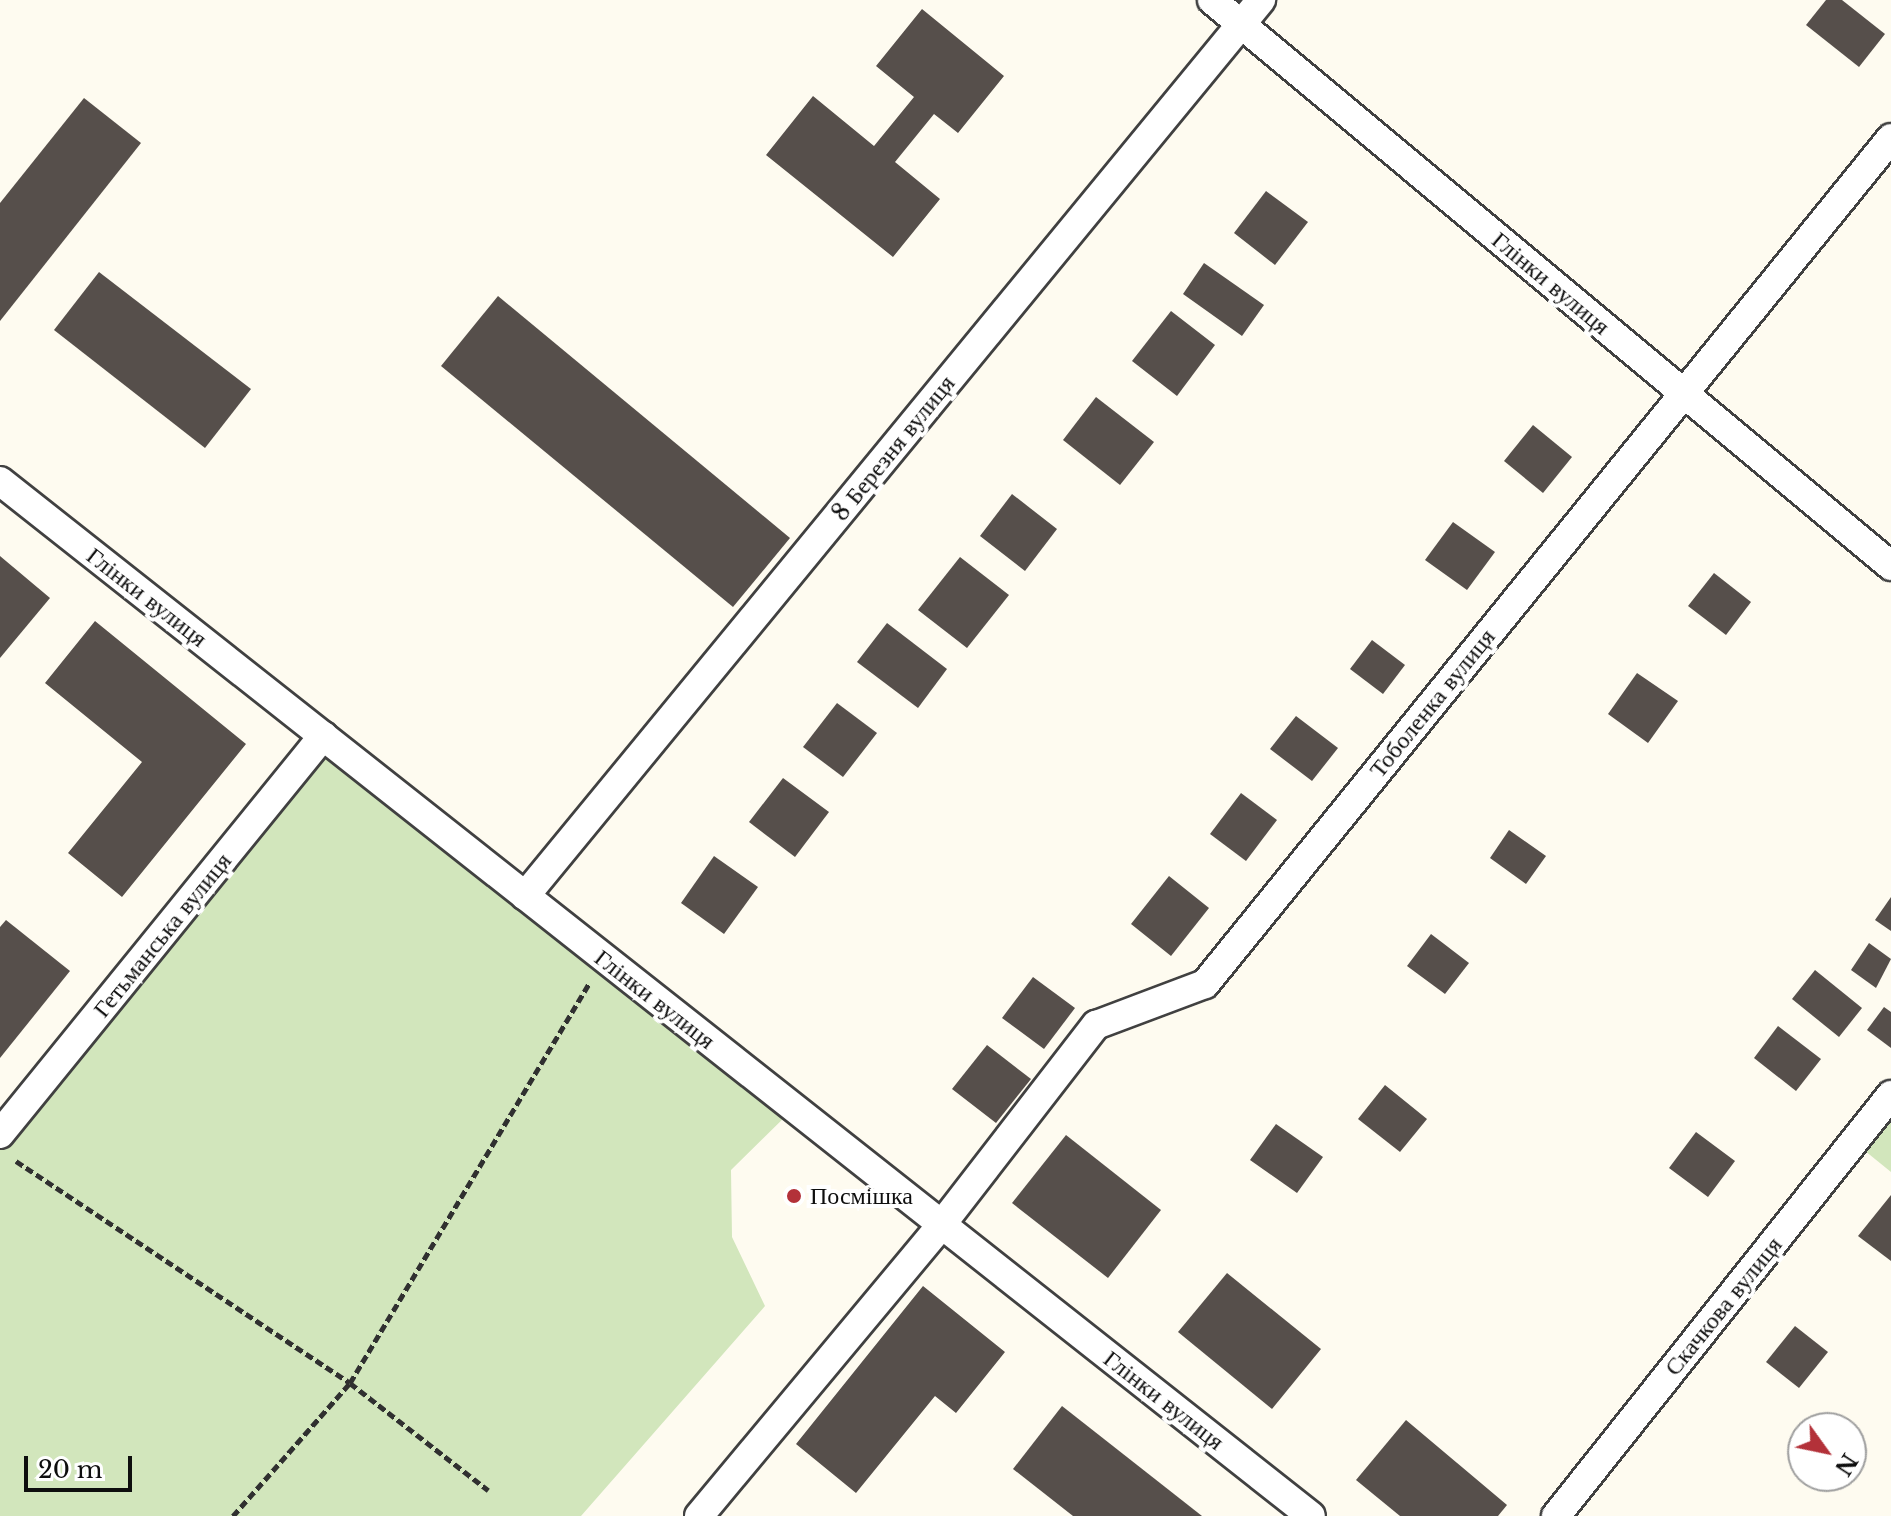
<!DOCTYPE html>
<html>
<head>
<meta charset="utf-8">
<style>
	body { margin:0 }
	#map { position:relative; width:1891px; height:1516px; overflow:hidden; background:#fefbf0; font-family:"Libre Baskerville",serif }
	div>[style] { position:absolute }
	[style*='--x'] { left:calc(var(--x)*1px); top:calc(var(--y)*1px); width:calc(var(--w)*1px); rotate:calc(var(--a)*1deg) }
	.green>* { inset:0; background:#d2e6bc }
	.building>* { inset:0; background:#564f4b }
	.path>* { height:5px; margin-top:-2.5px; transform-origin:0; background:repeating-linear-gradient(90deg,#303030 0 8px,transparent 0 12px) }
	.roads { filter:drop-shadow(2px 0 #414141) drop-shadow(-2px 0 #414141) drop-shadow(0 2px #414141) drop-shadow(0 -2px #414141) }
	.minor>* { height:28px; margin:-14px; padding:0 14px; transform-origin:14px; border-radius:14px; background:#fff }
	.dots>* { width:22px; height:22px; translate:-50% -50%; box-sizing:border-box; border:4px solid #fff; border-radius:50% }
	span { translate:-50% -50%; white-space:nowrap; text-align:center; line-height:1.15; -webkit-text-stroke:8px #fff; paint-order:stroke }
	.street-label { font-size:24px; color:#0e0e0e }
	.poi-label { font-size:24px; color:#0e0e0e }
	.left { translate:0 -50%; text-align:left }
	.north { position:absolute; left:1787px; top:1412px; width:80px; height:80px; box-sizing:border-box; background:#fff; border:2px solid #9f9f9f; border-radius:50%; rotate:123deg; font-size:22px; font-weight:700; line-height:32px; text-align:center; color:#0e0e0e }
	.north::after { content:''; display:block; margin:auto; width:28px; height:36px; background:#b33139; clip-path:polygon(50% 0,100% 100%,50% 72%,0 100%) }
	.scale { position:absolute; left:24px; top:1456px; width:108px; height:36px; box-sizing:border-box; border:4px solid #0e0e0e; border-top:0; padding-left:10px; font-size:24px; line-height:28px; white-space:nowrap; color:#0e0e0e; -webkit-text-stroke:6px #fff; paint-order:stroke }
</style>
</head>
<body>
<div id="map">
	<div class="green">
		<div style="clip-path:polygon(322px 740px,793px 1109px,731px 1170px,732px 1237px,765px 1306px,581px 1516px,0 1516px,0 1135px)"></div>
		<div style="clip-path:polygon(1891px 1095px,1891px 1172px,1854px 1142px)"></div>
	</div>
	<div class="building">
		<div style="clip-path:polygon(1826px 0,1842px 0,1885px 34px,1859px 67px,1806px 25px)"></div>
		<div style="clip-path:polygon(922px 9px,1004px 76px,958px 133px,934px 114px,895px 162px,940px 199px,893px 257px,766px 155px,813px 96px,874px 146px,914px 97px,876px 66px)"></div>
		<div style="clip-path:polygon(84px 98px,141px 143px,0 321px,0 203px)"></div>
		<div style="clip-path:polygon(1266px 191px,1308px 222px,1275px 265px,1234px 233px)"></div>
		<div style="clip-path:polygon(1204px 263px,1264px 305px,1242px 336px,1183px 294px)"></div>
		<div style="clip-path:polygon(99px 272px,251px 389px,205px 448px,54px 330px)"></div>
		<div style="clip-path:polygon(498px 296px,790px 538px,733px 607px,441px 366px)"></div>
		<div style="clip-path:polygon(1171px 311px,1215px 345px,1177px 396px,1132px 361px)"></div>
		<div style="clip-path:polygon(1096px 397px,1154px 442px,1120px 485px,1063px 440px)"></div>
		<div style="clip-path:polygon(1533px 425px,1572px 457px,1543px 493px,1504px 461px)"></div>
		<div style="clip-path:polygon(1012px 494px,1057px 529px,1025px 571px,980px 536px)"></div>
		<div style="clip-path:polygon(1453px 522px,1495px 552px,1467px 590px,1425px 560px)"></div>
		<div style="clip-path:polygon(0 556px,50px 598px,0 658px)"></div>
		<div style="clip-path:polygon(960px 557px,1009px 595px,967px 648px,918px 610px)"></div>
		<div style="clip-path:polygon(1714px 573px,1751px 602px,1726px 635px,1688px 606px)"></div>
		<div style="clip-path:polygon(95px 621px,246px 744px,122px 897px,68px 853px,142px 762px,45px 683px)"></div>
		<div style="clip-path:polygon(887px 623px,947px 669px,918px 708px,857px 662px)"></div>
		<div style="clip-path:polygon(1372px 640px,1405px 665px,1383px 694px,1350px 669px)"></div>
		<div style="clip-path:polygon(1637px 673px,1678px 701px,1648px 743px,1608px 714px)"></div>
		<div style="clip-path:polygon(837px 703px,877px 733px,843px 777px,803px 747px)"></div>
		<div style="clip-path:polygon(1296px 716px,1338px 748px,1312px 781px,1270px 749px)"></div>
		<div style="clip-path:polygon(783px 778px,829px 812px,795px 857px,749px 822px)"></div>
		<div style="clip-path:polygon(1241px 793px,1277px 820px,1246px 861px,1210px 834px)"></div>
		<div style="clip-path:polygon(1509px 830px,1546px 856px,1526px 884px,1490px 858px)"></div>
		<div style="clip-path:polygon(714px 856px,758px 887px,724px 934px,681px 903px)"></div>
		<div style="clip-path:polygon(1169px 876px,1209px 908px,1171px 956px,1131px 924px)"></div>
		<div style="clip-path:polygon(1891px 897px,1891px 931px,1875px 920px)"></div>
		<div style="clip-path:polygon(6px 920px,70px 971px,0 1058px,0 927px)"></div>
		<div style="clip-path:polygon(1431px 934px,1469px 963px,1445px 994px,1407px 966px)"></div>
		<div style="clip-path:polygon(1869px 943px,1891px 959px,1876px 988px,1851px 970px)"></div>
		<div style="clip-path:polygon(1815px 970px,1862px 1008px,1839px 1037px,1792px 999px)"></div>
		<div style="clip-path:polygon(1033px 977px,1075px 1008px,1044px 1049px,1002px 1018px)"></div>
		<div style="clip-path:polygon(1884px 1007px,1891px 1012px,1891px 1048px,1867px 1030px)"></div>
		<div style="clip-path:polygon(1778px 1026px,1821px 1059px,1796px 1091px,1754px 1058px)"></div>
		<div style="clip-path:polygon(987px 1045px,1031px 1079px,996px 1123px,952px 1089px)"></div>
		<div style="clip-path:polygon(1385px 1085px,1427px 1119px,1400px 1152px,1358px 1119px)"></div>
		<div style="clip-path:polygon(1276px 1124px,1323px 1157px,1297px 1193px,1250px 1160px)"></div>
		<div style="clip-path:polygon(1696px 1132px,1735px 1161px,1708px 1197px,1669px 1168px)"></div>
		<div style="clip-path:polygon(1066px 1135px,1161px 1210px,1108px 1278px,1012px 1203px)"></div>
		<div style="clip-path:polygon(1891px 1195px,1891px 1261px,1858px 1236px)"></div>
		<div style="clip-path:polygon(1227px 1273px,1321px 1349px,1272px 1409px,1178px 1332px)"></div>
		<div style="clip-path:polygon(923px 1286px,1005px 1352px,956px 1413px,935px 1396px,856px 1493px,796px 1444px)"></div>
		<div style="clip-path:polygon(1795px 1326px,1828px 1352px,1799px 1388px,1766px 1362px)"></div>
		<div style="clip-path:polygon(1062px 1406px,1202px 1516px,1073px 1516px,1013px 1469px)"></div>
		<div style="clip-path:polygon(1406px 1420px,1507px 1505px,1498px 1516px,1400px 1516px,1356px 1480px)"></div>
	</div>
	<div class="path">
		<div style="--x:16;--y:1161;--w:401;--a:33.6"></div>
		<div style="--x:350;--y:1383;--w:175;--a:37.8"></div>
		<div style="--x:233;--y:1516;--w:177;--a:-48.7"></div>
		<div style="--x:350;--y:1383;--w:466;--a:-59.1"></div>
	</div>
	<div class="roads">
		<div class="minor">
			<div style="--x:1212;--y:0;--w:884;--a:39.81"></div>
			<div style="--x:0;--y:481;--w:1670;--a:38.29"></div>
			<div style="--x:525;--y:896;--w:1160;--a:-50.6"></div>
			<div style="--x:0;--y:1134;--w:513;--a:-50.94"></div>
			<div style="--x:699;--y:1516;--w:380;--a:-50.2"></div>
			<div style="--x:942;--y:1224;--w:252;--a:-52.3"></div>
			<div style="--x:1096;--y:1025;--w:116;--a:-20.6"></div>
			<div style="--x:1205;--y:984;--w:1089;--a:-50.96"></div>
			<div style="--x:1556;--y:1516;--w:538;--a:-51.49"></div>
		</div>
	</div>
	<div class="dots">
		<div style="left:794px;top:1196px;background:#b33139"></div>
	</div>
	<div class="street-label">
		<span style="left:1551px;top:283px;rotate:40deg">Глінки вулиця</span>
		<span style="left:893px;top:448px;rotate:-51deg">8 Березня вулиця</span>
		<span style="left:147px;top:597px;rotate:38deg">Глінки вулиця</span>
		<span style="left:1432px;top:703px;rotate:-51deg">Тоболенка вулиця</span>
		<span style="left:162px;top:935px;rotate:-51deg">Гетьманська вулиця</span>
		<span style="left:655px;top:999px;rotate:38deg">Глінки вулиця</span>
		<span style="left:1723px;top:1306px;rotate:-51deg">Скачкова вулиця</span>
		<span style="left:1164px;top:1400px;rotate:38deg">Глінки вулиця</span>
	</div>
	<div class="poi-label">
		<span class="left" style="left:810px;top:1196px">Посмішка</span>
	</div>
	<div class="north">N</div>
	<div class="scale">20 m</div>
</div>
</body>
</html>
